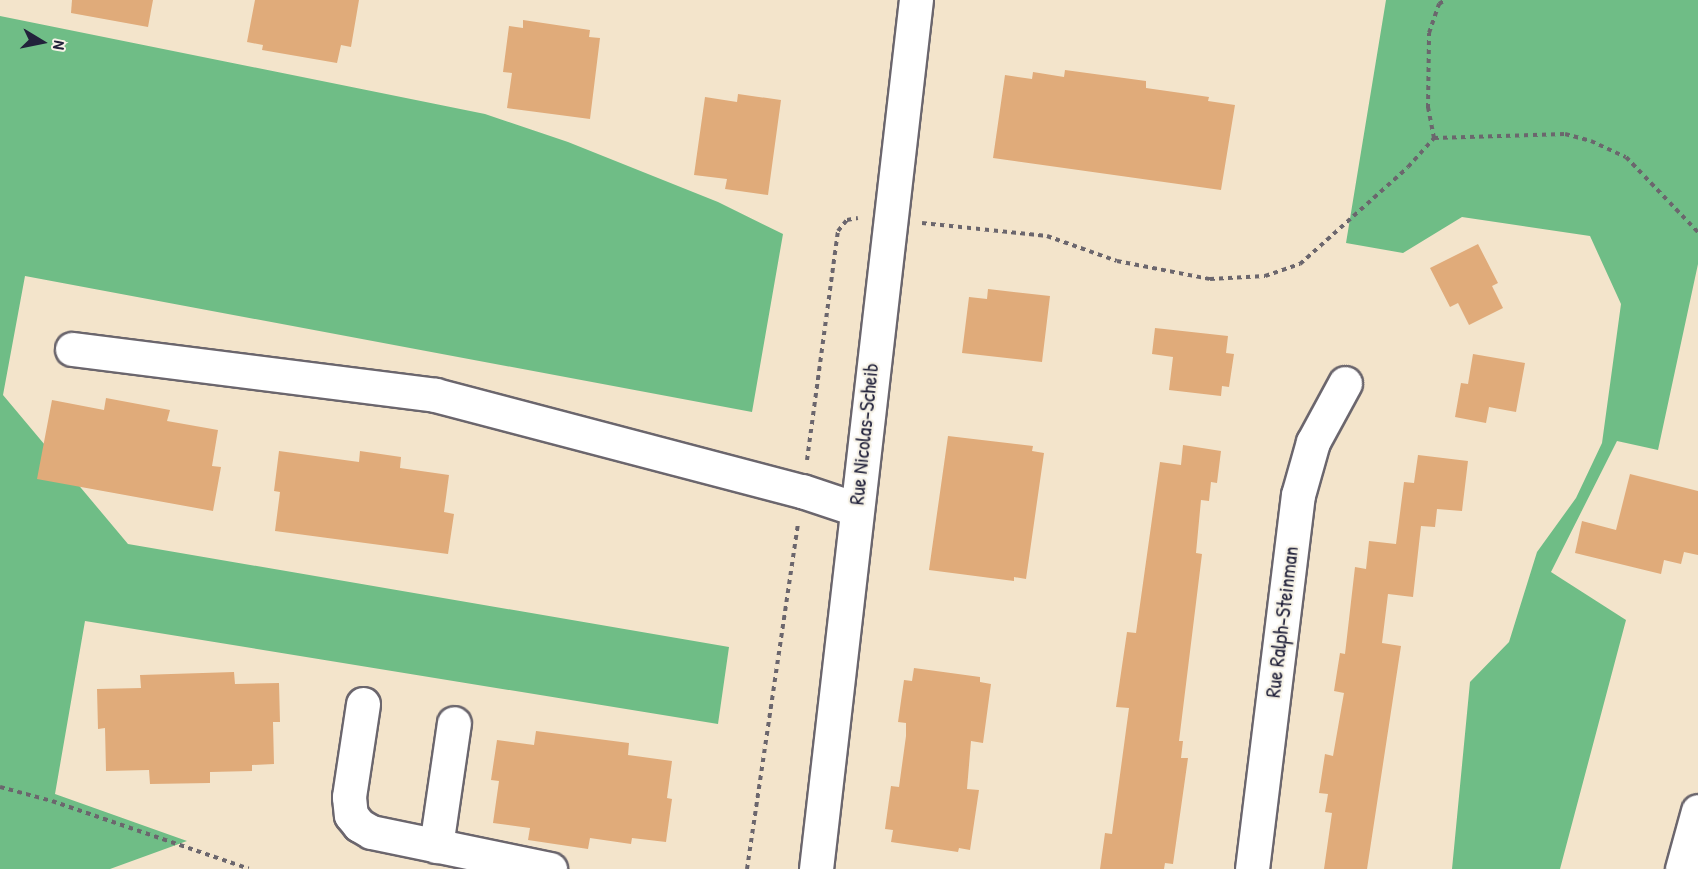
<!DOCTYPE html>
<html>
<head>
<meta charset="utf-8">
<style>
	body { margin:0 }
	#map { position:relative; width:1698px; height:869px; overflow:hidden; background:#f3e4cb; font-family:"Patrick Hand",sans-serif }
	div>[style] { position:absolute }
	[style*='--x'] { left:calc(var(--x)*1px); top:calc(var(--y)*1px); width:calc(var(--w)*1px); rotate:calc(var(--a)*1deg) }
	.forest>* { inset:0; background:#6fbd86 }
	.building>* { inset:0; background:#e0ab7a }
	.path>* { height:4px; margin-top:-2px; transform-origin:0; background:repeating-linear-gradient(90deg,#6b666d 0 4.5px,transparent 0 9px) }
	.roads { filter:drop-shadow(2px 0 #6b666d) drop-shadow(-2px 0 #6b666d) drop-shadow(0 2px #6b666d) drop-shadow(0 -2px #6b666d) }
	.minor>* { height:33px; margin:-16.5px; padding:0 16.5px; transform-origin:16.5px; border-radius:16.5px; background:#fff }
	span { translate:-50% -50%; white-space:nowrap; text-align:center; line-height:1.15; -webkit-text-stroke:4.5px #f7f3e8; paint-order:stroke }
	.street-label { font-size:21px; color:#22223b }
	.north { position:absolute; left:12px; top:12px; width:60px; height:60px; -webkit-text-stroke:4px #f7f3e8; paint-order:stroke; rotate:100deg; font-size:16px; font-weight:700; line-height:24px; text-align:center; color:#22223b }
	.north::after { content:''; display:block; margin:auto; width:21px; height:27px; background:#22223b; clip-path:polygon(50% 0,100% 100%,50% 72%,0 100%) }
</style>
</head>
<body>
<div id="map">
	<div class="forest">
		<div style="clip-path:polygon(1386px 0,1698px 0,1698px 264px,1658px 450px,1617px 441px,1551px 572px,1626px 620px,1560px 869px,1452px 869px,1470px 682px,1509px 642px,1537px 552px,1576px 498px,1602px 443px,1621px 304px,1590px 236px,1462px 217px,1403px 253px,1346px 243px)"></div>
		<div style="clip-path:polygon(0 16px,485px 114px,568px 142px,718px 202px,783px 234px,752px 412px,25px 276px,3px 395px,128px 544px,729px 647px,718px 724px,85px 621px,55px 794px,187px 841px,110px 869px,0 869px)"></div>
	</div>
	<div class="building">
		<div style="clip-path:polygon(72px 0,153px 0,148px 27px,71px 13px)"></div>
		<div style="clip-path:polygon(255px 0,359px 0,351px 47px,341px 45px,337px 63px,262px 50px,263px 45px,247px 42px)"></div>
		<div style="clip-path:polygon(523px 20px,590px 30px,589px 37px,600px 38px,590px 119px,507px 108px,512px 73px,503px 72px,509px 26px,523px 28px)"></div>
		<div style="clip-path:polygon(1065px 70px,1146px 81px,1146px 88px,1209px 97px,1208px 101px,1235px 105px,1221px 190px,993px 158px,1005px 75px,1032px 79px,1033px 72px,1064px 77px)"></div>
		<div style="clip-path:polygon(738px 94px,781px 100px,768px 195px,725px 189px,727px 179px,694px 175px,705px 97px,737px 102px)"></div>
		<div style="clip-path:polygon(1478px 244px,1498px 283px,1492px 286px,1503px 308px,1469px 325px,1458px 303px,1450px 307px,1430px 268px)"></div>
		<div style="clip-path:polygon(988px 289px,1050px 296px,1042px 362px,962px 353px,969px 297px,987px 299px)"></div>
		<div style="clip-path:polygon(1155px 328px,1228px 336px,1226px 353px,1234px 354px,1229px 387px,1222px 386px,1221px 396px,1169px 390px,1173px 357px,1152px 354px)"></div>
		<div style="clip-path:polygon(1473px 354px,1525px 363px,1516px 412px,1489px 407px,1486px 423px,1455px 417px,1461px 383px,1468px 384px)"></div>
		<div style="clip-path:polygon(106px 398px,170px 410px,167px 421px,218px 430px,212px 466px,221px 467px,213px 511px,37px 479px,52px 400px,104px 410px)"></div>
		<div style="clip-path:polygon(948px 436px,1033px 446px,1032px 451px,1044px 453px,1026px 579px,1014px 577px,1014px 581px,929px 570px)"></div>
		<div style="clip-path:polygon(1183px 445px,1221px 451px,1217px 483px,1211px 482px,1209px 501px,1201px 500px,1196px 553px,1202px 554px,1179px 741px,1183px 741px,1181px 758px,1188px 758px,1173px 864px,1165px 863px,1164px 869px,1100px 869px,1105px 833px,1112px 834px,1129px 708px,1116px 707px,1127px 632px,1136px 633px,1160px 462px,1181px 465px)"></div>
		<div style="clip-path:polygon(279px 451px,359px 462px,360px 451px,401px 457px,400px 468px,449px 475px,444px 512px,454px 514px,448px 554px,275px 531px,280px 492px,274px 491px)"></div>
		<div style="clip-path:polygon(1418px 455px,1468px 461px,1462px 511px,1437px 509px,1435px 527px,1421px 526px,1413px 597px,1388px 594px,1382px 643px,1401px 646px,1367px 869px,1324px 869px,1332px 813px,1325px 812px,1328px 794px,1319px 793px,1325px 754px,1333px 756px,1344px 693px,1334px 691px,1340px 653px,1345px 654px,1355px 567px,1366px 569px,1369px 541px,1396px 544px,1404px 482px,1414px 483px)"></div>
		<div style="clip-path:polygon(1630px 474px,1698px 491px,1698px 555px,1684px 552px,1681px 564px,1664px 560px,1661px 574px,1575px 553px,1582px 521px,1616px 530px)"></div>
		<div style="clip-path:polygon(914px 668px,980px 677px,980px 682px,991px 684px,983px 743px,971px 741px,967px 789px,979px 790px,970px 850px,959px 848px,958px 852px,891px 842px,893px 830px,885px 829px,891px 786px,899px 787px,906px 736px,906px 723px,898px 722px,904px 680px,912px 681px)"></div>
		<div style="clip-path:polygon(234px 672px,235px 684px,279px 683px,280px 722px,273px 722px,274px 764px,252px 765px,252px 771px,210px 772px,210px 783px,150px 784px,149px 770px,106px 771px,105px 728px,98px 729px,97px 689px,141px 688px,140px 675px)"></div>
		<div style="clip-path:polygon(536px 731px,629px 743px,628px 755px,672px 761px,667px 798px,672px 799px,666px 842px,632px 838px,631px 844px,590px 838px,588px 849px,528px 840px,530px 828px,493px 823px,499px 781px,491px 780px,497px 740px,534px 745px)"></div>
	</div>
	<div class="path">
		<div style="--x:1434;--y:138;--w:131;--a:-1.7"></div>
		<div style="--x:1565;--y:134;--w:27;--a:15"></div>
		<div style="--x:1591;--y:141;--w:38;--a:25"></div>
		<div style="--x:1626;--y:157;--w:104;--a:46.2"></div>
		<div style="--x:922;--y:223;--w:126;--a:5.9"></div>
		<div style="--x:1047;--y:236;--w:74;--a:19.7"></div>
		<div style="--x:1117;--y:261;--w:95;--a:11"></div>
		<div style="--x:1210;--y:279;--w:55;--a:-3.1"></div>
		<div style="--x:1265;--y:276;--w:37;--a:-19"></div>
		<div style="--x:1300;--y:264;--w:145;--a:-41.9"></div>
		<div style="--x:1408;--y:167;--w:39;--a:-48"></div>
		<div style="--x:1434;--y:138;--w:31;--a:-101"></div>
		<div style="--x:1428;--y:108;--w:75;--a:-89.2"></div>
		<div style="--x:1429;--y:33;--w:31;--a:-71"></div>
		<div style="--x:1439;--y:4;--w:7;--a:-34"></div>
		<div style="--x:807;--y:460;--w:231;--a:-82.3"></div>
		<div style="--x:838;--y:231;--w:14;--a:-51"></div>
		<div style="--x:847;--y:220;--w:11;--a:-10"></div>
		<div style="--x:0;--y:787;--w:54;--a:15.1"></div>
		<div style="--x:52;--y:801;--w:208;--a:19"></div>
		<div style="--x:747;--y:869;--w:349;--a:-81.6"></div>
	</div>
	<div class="roads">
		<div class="minor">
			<div style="--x:72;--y:349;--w:366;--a:7.2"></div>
			<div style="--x:435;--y:395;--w:379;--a:14.7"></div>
			<div style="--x:802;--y:491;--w:57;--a:18.4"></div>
			<div style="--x:363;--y:704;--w:94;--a:98.6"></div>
			<div style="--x:349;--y:797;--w:18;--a:84"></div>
			<div style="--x:351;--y:815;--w:13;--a:51"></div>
			<div style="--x:359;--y:825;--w:14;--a:30"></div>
			<div style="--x:371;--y:832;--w:183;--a:11.7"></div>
			<div style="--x:436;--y:846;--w:124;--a:-81.7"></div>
			<div style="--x:816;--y:869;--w:875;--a:-83.44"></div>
			<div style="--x:1252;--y:869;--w:377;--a:-83"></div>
			<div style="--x:1298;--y:495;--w:55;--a:-74.2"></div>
			<div style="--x:1313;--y:442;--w:67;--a:-61.5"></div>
			<div style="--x:1682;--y:869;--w:60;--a:-74.6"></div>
		</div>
	</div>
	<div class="street-label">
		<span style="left:864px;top:434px;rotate:-84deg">Rue Nicolas-Scheib</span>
		<span style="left:1282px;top:622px;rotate:-83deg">Rue Ralph-Steinman</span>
	</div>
	<div class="north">N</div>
</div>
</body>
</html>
